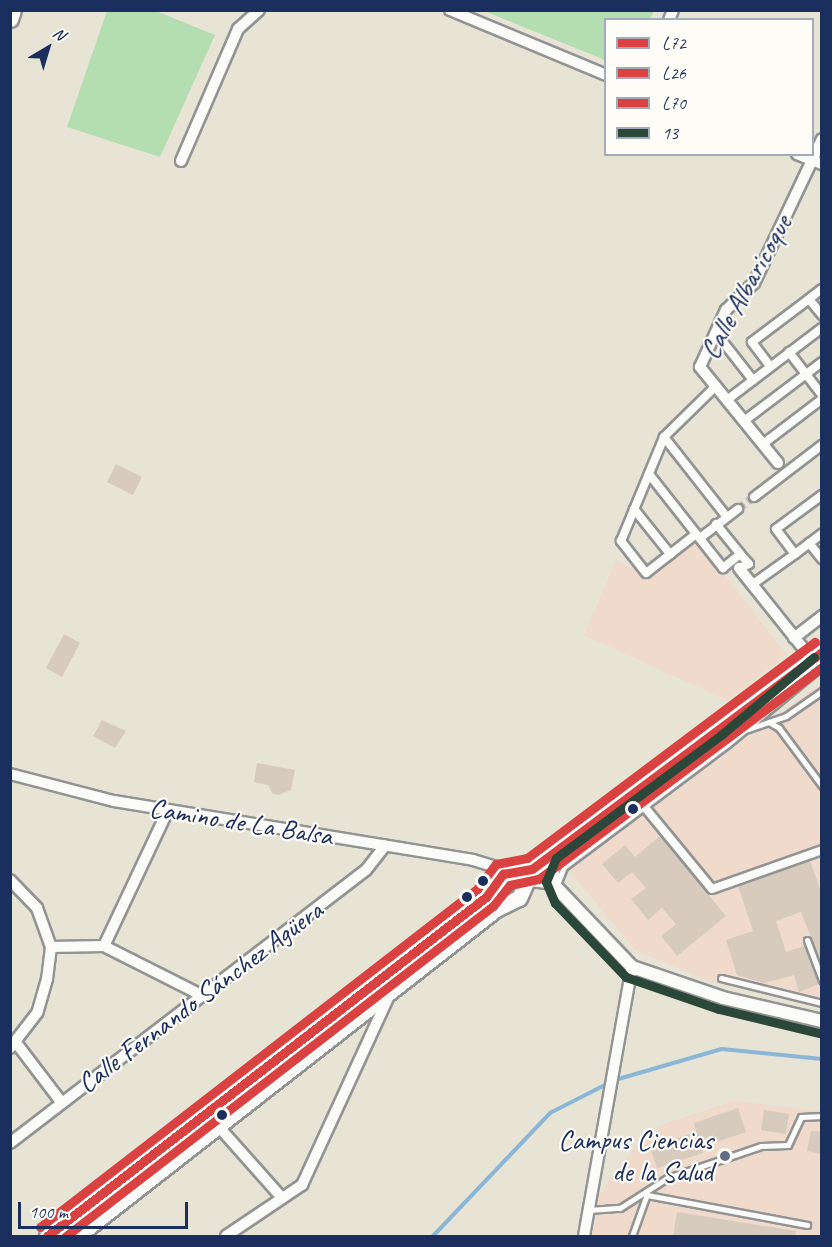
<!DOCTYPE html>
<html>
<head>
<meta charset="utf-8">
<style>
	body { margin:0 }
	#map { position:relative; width:832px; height:1247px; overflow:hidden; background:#e7e4d5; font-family:Caveat,sans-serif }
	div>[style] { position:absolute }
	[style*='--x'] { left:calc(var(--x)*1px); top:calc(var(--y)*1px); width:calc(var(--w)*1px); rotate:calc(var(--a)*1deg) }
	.built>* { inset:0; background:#efdacc }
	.green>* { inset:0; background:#b4ddb2 }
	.stream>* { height:4px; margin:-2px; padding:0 2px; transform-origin:2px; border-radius:2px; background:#8bb6d6 }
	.building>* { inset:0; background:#d6cbbd }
	.pedestrian-tunnel>* { height:8px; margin-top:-4px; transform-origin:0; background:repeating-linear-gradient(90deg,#bec0bd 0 8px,transparent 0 12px) }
	.roads { filter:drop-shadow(2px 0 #929494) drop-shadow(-2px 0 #929494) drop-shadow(0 2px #929494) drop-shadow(0 -2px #929494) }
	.service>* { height:5px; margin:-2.5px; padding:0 2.5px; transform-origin:2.5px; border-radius:2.5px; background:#fbfbf9 }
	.pedestrian>* { height:8px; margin:-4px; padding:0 4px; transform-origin:4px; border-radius:4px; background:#fbfbf9 }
	.minor>* { height:10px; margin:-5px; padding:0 5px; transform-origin:5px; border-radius:5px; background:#fbfbf9 }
	.tertiary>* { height:12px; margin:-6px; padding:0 6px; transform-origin:6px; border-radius:6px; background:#fbfbf9 }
	.primary>* { height:15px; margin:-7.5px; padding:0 7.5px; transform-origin:7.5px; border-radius:7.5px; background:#fbfbf9 }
	.bus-1>* { height:9px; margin:-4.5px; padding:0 4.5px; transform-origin:4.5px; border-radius:4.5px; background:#da4241 }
	.bus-2>* { height:9px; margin:-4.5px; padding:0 4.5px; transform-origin:4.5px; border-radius:4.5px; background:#da4241 }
	.bus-3>* { height:9px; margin:-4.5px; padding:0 4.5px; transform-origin:4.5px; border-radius:4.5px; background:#da4241 }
	.bus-4>* { height:9px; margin:-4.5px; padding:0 4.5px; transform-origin:4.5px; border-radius:4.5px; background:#2a4739 }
	.dots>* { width:16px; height:16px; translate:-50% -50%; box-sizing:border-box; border:3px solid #fdfcf7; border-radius:50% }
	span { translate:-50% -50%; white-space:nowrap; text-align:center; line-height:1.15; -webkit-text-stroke:4.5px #fdfcf7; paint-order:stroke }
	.street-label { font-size:28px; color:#1b2f5e }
	.poi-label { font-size:28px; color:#1b2f5e }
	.right { translate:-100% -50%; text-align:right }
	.frame { position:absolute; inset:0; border:12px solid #1b2f5e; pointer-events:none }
	.legend { position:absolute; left:604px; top:18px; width:210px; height:138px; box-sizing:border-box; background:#fdfcf7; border:2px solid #a3aaba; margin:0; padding:8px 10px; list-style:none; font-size:18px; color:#1b2f5e }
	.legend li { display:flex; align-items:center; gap:12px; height:30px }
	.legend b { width:30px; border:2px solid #a3aaba }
	.north { position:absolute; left:18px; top:18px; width:60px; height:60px; -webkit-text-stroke:4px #fdfcf7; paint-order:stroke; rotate:38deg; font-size:16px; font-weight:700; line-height:24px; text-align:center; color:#1b2f5e }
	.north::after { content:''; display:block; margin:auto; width:21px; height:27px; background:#1b2f5e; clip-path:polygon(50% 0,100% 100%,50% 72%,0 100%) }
	.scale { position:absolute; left:18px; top:1202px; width:170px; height:27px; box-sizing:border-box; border:3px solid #1b2f5e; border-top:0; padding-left:8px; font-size:18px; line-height:21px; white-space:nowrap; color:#1b2f5e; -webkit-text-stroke:4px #fdfcf7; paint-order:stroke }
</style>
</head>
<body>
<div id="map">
	<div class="built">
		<div style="clip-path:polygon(696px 539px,787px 655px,727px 700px,584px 635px,616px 561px,652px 575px)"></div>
		<div style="clip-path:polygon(821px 683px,821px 1006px,706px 980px,635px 950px,569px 870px)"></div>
		<div style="clip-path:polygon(733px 1101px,821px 1111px,821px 1236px,593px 1236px,599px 1195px,640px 1140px,664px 1124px)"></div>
	</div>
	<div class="green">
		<div style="clip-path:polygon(107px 11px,156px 11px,215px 35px,160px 157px,67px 127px)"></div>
		<div style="clip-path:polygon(484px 11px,654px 11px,650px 19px,606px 20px,605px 60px)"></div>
	</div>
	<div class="stream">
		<div style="--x:615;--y:1080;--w:111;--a:-16.2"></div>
		<div style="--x:722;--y:1049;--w:100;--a:5.7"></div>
		<div style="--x:433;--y:1236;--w:170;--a:-46.4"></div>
		<div style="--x:550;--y:1113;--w:66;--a:-27"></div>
	</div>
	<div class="building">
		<div style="clip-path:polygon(116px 464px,142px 477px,133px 495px,107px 482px)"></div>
		<div style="clip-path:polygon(64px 634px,80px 643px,62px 677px,46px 668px)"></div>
		<div style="clip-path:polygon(102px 720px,126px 731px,115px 748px,93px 736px)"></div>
		<div style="clip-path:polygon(257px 763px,295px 770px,291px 790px,278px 795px,272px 793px,268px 785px,254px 782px)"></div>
		<div style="clip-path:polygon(660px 836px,726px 916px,677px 956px,661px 936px,676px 924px,662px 908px,648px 920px,631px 899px,646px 888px,632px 872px,618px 883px,602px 864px,625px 845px,635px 857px)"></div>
		<div style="clip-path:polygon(810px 861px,822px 894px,822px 965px,801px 912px,776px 921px,786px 952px,804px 946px,819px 984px,799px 992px,794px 975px,764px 983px,737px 975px,726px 940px,753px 931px,738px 886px)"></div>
		<div style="clip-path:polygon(738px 1108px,746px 1132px,702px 1147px,703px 1153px,657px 1168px,650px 1147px,696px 1132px,694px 1123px)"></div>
		<div style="clip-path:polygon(764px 1110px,789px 1114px,786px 1134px,761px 1130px)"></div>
		<div style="clip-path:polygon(811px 1131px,822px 1132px,822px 1154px,807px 1151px)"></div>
		<div style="clip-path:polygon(677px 1212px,796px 1231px,795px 1236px,673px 1236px)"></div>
	</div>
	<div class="pedestrian-tunnel">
		<div style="--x:738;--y:509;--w:20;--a:-37"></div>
	</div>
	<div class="roads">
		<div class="service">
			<div style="--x:769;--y:722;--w:12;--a:31"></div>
			<div style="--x:779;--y:728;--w:72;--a:53.4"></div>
			<div style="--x:691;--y:757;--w:46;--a:-28.8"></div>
			<div style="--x:731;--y:735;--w:58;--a:-19.1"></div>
			<div style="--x:786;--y:716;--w:44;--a:-34.8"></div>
			<div style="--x:558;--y:882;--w:16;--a:-68"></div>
			<div style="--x:564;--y:867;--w:205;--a:-36.9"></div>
			<div style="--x:728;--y:744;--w:122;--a:-39.7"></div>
			<div style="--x:807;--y:940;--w:43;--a:69.4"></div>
			<div style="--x:721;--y:978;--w:104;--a:13.9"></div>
			<div style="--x:647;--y:1195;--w:163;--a:10.6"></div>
			<div style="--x:589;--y:1210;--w:31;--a:-4"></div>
			<div style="--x:620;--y:1208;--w:56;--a:-32.6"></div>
			<div style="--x:667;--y:1178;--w:99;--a:-18.8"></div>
			<div style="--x:761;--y:1146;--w:27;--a:-2"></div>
			<div style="--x:788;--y:1145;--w:31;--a:-65"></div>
			<div style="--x:801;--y:1117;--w:21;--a:-3"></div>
			<div style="--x:632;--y:1236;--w:45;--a:-70.3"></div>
		</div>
		<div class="pedestrian">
			<div style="--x:809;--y:299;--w:16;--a:-38"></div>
			<div style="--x:716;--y:333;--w:60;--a:51.8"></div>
			<div style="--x:789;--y:352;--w:54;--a:52.5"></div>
			<div style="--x:770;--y:366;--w:30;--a:-127"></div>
			<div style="--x:752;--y:342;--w:71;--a:-37"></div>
			<div style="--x:809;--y:299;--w:21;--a:51"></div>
			<div style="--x:727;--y:400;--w:119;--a:-37.2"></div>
			<div style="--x:744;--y:421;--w:98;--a:-37.1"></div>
			<div style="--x:664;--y:437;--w:102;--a:51.8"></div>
			<div style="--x:763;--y:444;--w:74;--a:-37.3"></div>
			<div style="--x:649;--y:474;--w:120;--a:51.8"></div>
			<div style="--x:723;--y:568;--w:22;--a:-39"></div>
			<div style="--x:740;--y:554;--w:13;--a:48"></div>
			<div style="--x:749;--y:564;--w:11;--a:158"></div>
			<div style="--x:822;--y:495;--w:57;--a:143.5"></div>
			<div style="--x:776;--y:529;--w:31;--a:53"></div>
			<div style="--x:795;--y:554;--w:34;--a:-37"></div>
			<div style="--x:754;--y:497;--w:86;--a:-37.4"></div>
			<div style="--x:634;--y:509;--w:58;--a:51.3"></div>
			<div style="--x:716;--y:524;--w:38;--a:51"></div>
			<div style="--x:696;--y:534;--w:63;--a:142"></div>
			<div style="--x:646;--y:573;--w:41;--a:-128"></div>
			<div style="--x:621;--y:541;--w:113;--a:-67.5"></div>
			<div style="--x:664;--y:437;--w:73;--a:-44.4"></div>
			<div style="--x:700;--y:538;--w:48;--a:-37.3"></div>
			<div style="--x:809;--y:543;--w:21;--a:51"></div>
			<div style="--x:753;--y:584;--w:52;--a:-35.5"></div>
			<div style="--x:647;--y:810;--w:102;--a:50.6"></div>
			<div style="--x:712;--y:889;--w:117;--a:-19.5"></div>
		</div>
		<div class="minor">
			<div style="--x:450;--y:10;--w:169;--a:22.6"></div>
			<div style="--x:669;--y:20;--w:11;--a:-68"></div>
			<div style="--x:797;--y:154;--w:27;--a:22"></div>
			<div style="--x:181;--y:161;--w:144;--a:-66.6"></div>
			<div style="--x:238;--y:29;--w:28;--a:-42"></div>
			<div style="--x:778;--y:463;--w:124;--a:-129.1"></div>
			<div style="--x:700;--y:367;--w:63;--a:-65.5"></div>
			<div style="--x:726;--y:310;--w:39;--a:-44"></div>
			<div style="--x:754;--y:283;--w:159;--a:-64.7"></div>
			<div style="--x:739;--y:568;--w:117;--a:51.3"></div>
			<div style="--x:794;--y:638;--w:36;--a:-38"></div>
			<div style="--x:10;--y:774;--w:107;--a:14.6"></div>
			<div style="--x:114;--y:801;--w:364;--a:9.3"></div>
			<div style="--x:473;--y:860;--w:38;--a:17"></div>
			<div style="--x:10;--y:880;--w:39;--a:46"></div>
			<div style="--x:37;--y:908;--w:41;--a:70.3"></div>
			<div style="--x:51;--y:947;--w:32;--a:97"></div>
			<div style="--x:47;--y:979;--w:35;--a:106"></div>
			<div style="--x:37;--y:1013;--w:44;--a:127.6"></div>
			<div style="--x:555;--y:887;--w:17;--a:-93"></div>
			<div style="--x:554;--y:870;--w:25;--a:-69"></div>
			<div style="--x:104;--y:946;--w:150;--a:-64.8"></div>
			<div style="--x:51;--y:947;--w:53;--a:-1.1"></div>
			<div style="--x:104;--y:946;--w:111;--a:26.8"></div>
			<div style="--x:17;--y:1044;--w:74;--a:52.7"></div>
			<div style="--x:219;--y:1127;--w:95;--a:48.4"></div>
			<div style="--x:10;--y:1143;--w:449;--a:-37.5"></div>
			<div style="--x:366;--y:870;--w:31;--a:-52"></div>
			<div style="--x:226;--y:1236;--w:92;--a:-33.9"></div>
			<div style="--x:302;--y:1185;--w:210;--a:-65.3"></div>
			<div style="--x:584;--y:1236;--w:273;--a:-79.9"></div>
		</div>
		<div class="tertiary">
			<div style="--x:524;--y:879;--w:28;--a:8"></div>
			<div style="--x:552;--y:883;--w:116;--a:46.4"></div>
			<div style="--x:632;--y:967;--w:96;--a:18.8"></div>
			<div style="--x:723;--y:998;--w:102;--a:13.1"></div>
		</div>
		<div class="primary">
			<div style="--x:10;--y:19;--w:9;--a:-72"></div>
			<div style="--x:47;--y:1236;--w:555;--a:-37.68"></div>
			<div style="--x:486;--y:897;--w:29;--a:-54"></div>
			<div style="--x:503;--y:874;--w:29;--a:-10"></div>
			<div style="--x:532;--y:869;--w:362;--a:-36.8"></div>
			<div style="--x:77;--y:1236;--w:531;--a:-37.97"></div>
			<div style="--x:496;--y:909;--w:25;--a:-26"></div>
			<div style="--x:519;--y:898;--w:32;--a:-66"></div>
		</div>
	</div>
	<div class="bus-1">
		<div style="--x:47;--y:1236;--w:555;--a:-37.68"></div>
		<div style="--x:486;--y:897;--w:29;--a:-54"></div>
		<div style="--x:503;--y:874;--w:29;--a:-10"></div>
		<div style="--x:532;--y:869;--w:362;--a:-36.8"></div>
	</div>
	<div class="bus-2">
		<div style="--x:66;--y:1236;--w:540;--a:-37.7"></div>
		<div style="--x:493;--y:906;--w:27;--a:-51"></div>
		<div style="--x:510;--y:885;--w:30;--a:-12"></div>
		<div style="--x:539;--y:879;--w:354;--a:-36.8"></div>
	</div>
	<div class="bus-3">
		<div style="--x:40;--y:1227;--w:552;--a:-37.72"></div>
		<div style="--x:477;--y:889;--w:31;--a:-53"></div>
		<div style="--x:496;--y:864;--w:32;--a:-11"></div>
		<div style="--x:527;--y:858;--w:360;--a:-36.9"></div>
	</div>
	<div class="bus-4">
		<div style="--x:814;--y:657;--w:121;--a:140"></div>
		<div style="--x:721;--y:735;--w:206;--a:143.3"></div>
		<div style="--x:556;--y:858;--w:26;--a:113"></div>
		<div style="--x:546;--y:882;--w:23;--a:67"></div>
		<div style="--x:555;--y:903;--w:103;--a:46.2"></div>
		<div style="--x:626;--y:977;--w:98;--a:19"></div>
		<div style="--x:719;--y:1009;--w:103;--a:13.5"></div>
	</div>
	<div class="dots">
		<div style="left:633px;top:809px;background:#1b2f5e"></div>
		<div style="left:483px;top:881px;background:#1b2f5e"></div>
		<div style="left:467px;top:897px;background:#1b2f5e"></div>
		<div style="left:222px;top:1115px;background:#1b2f5e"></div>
		<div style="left:725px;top:1156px;background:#626e88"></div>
	</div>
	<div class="street-label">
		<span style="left:746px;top:287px;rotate:-61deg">Calle Albaricoque</span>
		<span style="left:241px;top:822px;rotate:9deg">Camino de La Balsa</span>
		<span style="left:200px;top:997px;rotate:-37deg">Calle Fernando Sánchez Agüera</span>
	</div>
	<div class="poi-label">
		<span class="right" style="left:713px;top:1156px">Campus Ciencias<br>de la Salud</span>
	</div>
	<div class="frame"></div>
	<ul class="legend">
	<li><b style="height:8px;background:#da4241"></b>L72</li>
	<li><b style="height:8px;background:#da4241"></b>L26</li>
	<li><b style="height:8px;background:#da4241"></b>L70</li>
	<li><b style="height:8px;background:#2a4739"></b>13</li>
	</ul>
	<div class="north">N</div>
	<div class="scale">100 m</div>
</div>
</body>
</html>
